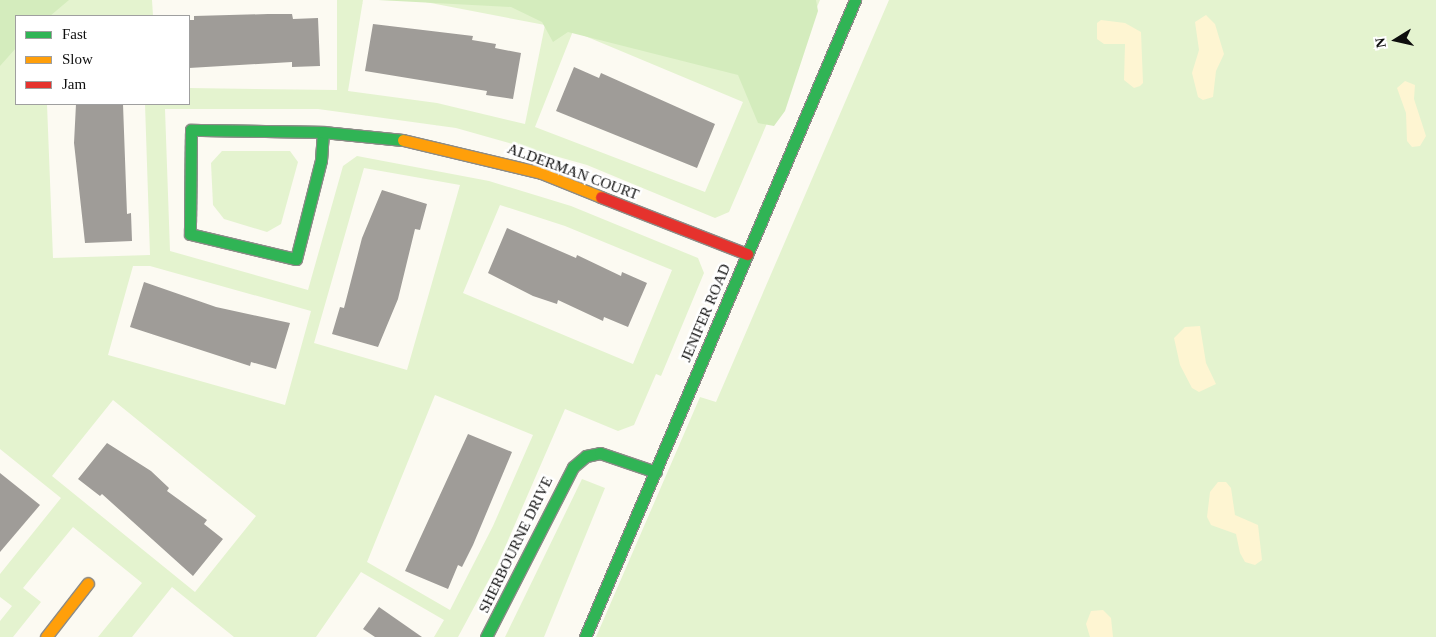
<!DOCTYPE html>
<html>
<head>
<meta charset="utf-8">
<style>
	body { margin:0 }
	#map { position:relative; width:1436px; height:637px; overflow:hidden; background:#fcfaf2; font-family:"Times New Roman",serif }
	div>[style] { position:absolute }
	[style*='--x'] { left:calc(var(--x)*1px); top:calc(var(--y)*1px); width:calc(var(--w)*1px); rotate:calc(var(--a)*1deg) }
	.green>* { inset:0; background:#e4f3cf }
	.forest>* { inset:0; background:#d4ecbd }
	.sand>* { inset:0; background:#fef5d2 }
	.building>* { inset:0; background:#9f9c98 }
	.roads { filter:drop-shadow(1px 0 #8c8b87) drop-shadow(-1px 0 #8c8b87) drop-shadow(0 1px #8c8b87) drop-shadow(0 -1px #8c8b87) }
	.fast>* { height:11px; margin:-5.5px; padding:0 5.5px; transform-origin:5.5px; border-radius:5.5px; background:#30b455 }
	.slow>* { height:11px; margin:-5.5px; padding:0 5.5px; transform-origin:5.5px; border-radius:5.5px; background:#ff9f0a }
	.jam>* { height:11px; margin:-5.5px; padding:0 5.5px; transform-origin:5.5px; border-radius:5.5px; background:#e5322d }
	span { translate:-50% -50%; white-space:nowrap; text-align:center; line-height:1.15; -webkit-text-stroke:5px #fff; paint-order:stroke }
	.street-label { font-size:15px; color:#0e0e0e }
	.legend { position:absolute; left:15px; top:15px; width:175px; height:90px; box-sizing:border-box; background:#fff; border:1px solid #9f9f9f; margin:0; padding:6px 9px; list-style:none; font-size:15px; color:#0e0e0e }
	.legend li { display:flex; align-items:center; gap:10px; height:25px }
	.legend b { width:25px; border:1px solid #9f9f9f }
	.north { position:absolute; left:1371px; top:15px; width:50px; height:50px; -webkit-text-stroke:4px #fff; paint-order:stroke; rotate:260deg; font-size:14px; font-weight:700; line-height:20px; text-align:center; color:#0e0e0e }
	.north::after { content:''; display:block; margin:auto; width:18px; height:22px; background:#0e0e0e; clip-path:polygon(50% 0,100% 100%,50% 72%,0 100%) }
</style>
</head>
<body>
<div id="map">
	<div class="green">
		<div style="clip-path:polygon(67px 0,152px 0,153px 16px,47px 16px)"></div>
		<div style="clip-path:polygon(evenodd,337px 0,363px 0,348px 91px,437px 103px,525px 124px,545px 25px,415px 0,820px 0,729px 212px,715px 218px,587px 165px,456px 128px,318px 109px,165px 109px,170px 251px,308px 290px,343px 166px,357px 156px,489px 181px,571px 206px,698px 258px,704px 273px,661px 376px,656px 374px,634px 425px,618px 431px,565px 409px,499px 561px,458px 637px,434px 637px,444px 620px,361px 572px,316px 637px,234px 637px,172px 587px,132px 637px,98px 637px,142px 583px,73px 527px,23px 588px,41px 602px,13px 637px,0 637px,0 621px,12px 606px,0 597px,0 574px,61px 498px,0 449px,0 55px,16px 41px,16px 104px,47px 104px,53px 258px,150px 255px,145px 104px,189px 104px,189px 88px,337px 90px,337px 0,573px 31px,743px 102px,705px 192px,535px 127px,573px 31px,337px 0,364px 168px,460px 185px,407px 370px,314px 343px,364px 168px,337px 0,500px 205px,565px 226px,672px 270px,633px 364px,463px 293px,500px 205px,337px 0,133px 266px,150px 266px,311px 311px,285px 405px,108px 355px,133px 266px,337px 0,435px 395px,533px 435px,493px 526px,450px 610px,367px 562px,435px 395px,337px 0,113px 400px,256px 516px,195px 592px,52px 476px,113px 400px)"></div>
		<div style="clip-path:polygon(889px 0,1436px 0,1436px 637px,596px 637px,700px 397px,716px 402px)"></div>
		<div style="clip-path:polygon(222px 151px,290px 151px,298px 162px,281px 224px,267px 232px,224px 219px,213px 205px,211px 163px)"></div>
		<div style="clip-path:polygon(582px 479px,605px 488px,544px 637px,505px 637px)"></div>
	</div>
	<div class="forest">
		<div style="clip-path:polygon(0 0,69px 0,50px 16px,16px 16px,16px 48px,0 66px)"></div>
		<div style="clip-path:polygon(378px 0,816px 0,818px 11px,785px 111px,774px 126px,758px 123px,738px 75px,568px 32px,553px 42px,542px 22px,511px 7px)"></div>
	</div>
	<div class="sand">
		<div style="clip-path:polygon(1206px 15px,1215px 24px,1224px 54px,1216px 71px,1213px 97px,1203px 100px,1198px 97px,1192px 73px,1199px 50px,1195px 22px)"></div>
		<div style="clip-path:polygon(1101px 20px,1125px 23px,1141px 32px,1143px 83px,1140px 86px,1134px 88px,1124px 80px,1125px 44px,1104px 44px,1097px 39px,1097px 23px)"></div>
		<div style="clip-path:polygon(1405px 81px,1415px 85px,1414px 99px,1426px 136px,1420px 146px,1412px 147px,1407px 141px,1406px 113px,1397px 88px)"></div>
		<div style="clip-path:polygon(1200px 326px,1206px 363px,1216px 384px,1199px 392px,1192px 388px,1180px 365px,1174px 338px,1185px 327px)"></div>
		<div style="clip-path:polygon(1218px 482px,1226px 482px,1231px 488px,1235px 515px,1258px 525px,1262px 560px,1255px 565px,1245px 562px,1240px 553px,1236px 534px,1211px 525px,1207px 517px,1210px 492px)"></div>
		<div style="clip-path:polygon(1103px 610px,1111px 618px,1113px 637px,1090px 637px,1086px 624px,1091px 611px)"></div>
	</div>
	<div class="building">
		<div style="clip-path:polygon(268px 14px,292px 14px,293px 19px,318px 18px,320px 66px,292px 67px,292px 62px,189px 68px,189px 20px,194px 20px,194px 16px)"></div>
		<div style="clip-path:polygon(373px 24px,473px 36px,472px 40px,496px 44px,495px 48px,521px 53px,513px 99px,486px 95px,487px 91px,365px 71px)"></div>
		<div style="clip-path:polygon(574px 67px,599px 78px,601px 73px,715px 124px,697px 168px,556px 111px)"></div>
		<div style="clip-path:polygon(76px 104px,123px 104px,127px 214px,131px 213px,132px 241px,85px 243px,74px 143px)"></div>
		<div style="clip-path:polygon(382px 190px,427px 204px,420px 230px,415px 229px,398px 299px,378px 347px,332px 334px,340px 307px,344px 308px,362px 238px)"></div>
		<div style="clip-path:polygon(507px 228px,576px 258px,577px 255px,621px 276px,622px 272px,647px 283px,628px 327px,604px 317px,603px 321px,558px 300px,557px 304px,533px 296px,488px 273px)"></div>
		<div style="clip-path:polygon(144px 282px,216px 307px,290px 323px,276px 369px,251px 362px,250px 366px,130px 327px)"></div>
		<div style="clip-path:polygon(468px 434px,512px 452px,473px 545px,462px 567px,458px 565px,448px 589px,405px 571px)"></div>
		<div style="clip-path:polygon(107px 443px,151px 471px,169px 488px,167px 491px,207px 520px,204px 524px,223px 539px,193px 576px,102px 494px,100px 496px,78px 479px)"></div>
		<div style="clip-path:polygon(0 473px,40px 505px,0 552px)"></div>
		<div style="clip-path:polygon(379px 607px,422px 637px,375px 637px,363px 629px)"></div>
	</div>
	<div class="roads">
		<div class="fast">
			<div style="--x:323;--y:132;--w:132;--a:-179.1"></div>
			<div style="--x:191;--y:130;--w:104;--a:90.6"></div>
			<div style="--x:190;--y:234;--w:109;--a:13.3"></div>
			<div style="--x:296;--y:259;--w:102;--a:-75.8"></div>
			<div style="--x:321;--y:160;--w:28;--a:-86"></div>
			<div style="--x:323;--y:132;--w:80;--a:5.7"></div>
			<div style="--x:486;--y:637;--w:191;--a:-62.9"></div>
			<div style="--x:573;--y:467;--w:17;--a:-40"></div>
			<div style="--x:586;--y:456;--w:14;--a:-12"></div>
			<div style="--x:600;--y:453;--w:59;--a:18.7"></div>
			<div style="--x:585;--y:637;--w:692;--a:-67.03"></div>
		</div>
		<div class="slow">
			<div style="--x:403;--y:140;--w:142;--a:13.4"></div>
			<div style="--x:541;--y:173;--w:65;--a:21.8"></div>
			<div style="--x:46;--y:637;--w:68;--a:-52.1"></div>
		</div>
		<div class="jam">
			<div style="--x:601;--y:197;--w:157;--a:21.3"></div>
		</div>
	</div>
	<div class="street-label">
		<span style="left:573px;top:172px;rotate:20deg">ALDERMAN COURT</span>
		<span style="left:706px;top:313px;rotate:-67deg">JENIFER ROAD</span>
		<span style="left:516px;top:545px;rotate:-64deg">SHERBOURNE DRIVE</span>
	</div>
	<ul class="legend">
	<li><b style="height:6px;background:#30b455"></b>Fast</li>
	<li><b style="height:6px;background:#ff9f0a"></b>Slow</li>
	<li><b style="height:6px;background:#e5322d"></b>Jam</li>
	</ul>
	<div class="north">N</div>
</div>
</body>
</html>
